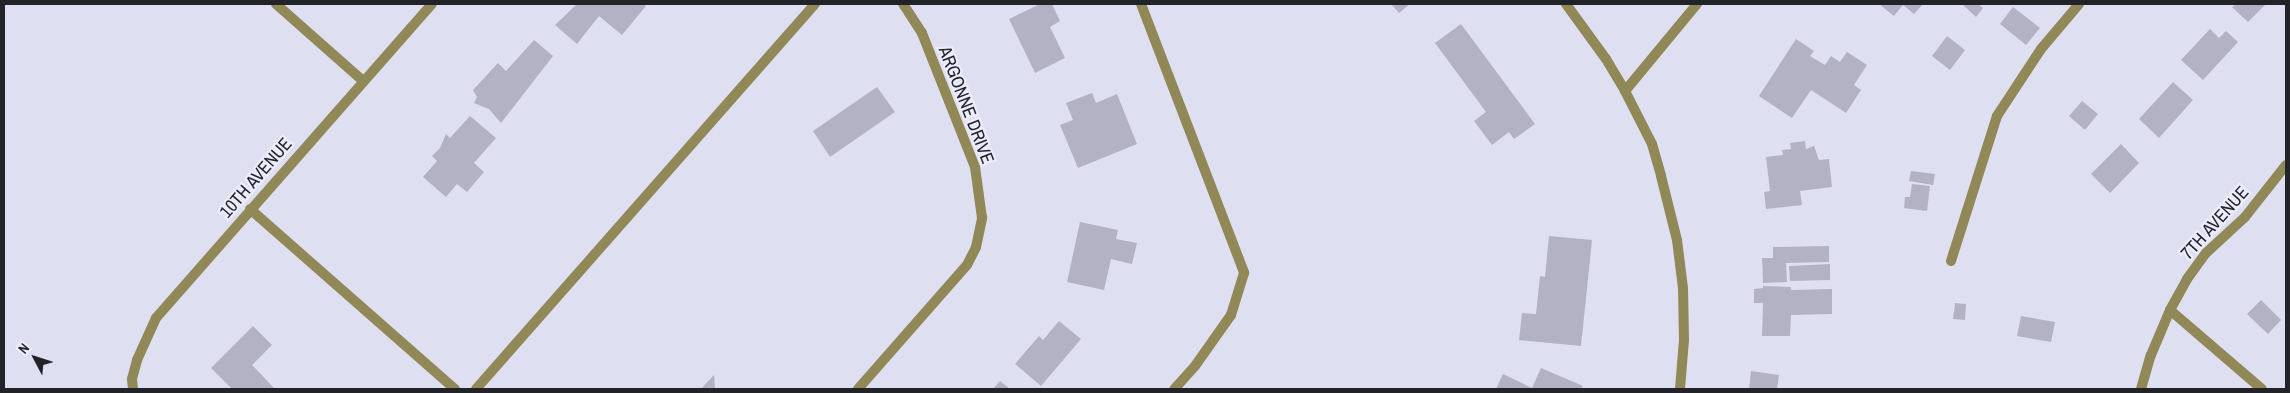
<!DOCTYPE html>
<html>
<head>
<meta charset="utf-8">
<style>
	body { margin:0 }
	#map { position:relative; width:2290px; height:393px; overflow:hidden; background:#dfdff2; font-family:"Archivo Narrow",sans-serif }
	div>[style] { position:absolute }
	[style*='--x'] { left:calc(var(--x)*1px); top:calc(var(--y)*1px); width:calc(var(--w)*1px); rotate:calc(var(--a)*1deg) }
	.building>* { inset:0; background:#b3b2c5 }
	.lane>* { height:10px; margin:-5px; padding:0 5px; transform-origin:5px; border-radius:5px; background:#908856 }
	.street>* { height:10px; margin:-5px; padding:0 5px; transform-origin:5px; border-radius:5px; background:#908856 }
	span { translate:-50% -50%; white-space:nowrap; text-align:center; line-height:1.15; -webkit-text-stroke:4.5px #ececfc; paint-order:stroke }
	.street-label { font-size:18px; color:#222229 }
	.frame { position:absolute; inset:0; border:5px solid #222229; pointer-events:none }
	.north { position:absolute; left:10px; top:333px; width:50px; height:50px; -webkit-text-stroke:4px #ececfc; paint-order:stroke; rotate:310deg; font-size:14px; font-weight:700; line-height:20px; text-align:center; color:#222229 }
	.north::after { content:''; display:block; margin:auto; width:18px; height:22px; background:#222229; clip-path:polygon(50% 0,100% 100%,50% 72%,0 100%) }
</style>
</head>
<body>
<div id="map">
	<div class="building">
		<div style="clip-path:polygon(577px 4px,643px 4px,646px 6px,622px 35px,599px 16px,577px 44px,555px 25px)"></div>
		<div style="clip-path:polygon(1040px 4px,1052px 4px,1060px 21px,1050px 27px,1065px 58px,1035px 73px,1009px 19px)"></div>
		<div style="clip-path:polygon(1391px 4px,1410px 4px,1399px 13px)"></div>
		<div style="clip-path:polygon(1879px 4px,1923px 4px,1914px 14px,1903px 5px,1894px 16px)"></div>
		<div style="clip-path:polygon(1964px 4px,1978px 4px,1983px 8px,1976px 17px,1963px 5px)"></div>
		<div style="clip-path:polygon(2236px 4px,2266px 4px,2248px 22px,2232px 7px)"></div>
		<div style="clip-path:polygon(2013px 7px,2040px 28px,2026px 45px,2000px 24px)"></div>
		<div style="clip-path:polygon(1461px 24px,1535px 124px,1514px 139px,1509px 132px,1492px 145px,1474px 121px,1486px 112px,1435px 43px)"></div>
		<div style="clip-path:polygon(2210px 29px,2219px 38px,2226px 31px,2238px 42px,2203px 80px,2181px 60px)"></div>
		<div style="clip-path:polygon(1947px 36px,1965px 50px,1950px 70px,1932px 56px)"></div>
		<div style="clip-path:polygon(1796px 39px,1814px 51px,1810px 56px,1825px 65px,1831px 56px,1840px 62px,1847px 52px,1867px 65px,1854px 85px,1861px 90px,1846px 113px,1811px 90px,1792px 118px,1759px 96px)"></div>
		<div style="clip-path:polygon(534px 40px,553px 56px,501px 123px,489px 109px,474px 103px,477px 97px,473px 90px,498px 63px,506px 71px)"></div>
		<div style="clip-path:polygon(2173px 82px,2193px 100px,2159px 138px,2139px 119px)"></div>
		<div style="clip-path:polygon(877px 87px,895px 112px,830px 157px,813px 131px)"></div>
		<div style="clip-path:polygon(1092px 93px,1096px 103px,1117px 94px,1137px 144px,1078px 168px,1060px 125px,1073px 120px,1066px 103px)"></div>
		<div style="clip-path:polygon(2082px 101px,2098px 114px,2085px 130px,2069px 116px)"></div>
		<div style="clip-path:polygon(470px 116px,496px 138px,474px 163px,484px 172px,467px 192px,457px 184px,446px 197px,423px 177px,437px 161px,432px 156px,440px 148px,446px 134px,450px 138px)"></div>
		<div style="clip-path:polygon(1805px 141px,1806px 149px,1814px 146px,1819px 160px,1829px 159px,1832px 187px,1800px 191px,1802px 205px,1766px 209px,1764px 192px,1770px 191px,1766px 157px,1783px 155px,1782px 150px,1791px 149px,1790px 143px)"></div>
		<div style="clip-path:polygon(2121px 144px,2139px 163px,2110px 193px,2091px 174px)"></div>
		<div style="clip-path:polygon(1911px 171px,1935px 174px,1933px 185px,1909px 181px)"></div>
		<div style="clip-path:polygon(1912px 184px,1930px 186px,1927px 211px,1904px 208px,1905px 197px,1910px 197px)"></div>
		<div style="clip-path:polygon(1080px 222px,1118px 230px,1116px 239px,1137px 243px,1132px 264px,1111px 259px,1104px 290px,1067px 282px)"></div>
		<div style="clip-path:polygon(1549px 236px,1592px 240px,1581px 346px,1519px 340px,1522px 313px,1536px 314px,1540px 276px,1545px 277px)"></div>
		<div style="clip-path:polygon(1829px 246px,1829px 262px,1786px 263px,1787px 282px,1763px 283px,1762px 258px,1773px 258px,1773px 247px)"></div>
		<div style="clip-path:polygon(1830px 264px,1830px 280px,1790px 281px,1789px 266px)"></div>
		<div style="clip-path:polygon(1763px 286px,1791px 287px,1791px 290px,1832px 289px,1832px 314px,1791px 315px,1790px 336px,1762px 336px,1763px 303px,1754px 303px,1754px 289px,1763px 288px)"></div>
		<div style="clip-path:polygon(2261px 300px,2281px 320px,2268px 334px,2247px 314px)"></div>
		<div style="clip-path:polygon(1955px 303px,1966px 304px,1965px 320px,1953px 319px)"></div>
		<div style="clip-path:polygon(2021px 316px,2055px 322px,2051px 342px,2017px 336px)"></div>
		<div style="clip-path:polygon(1059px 321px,1081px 339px,1041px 386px,1015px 364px,1039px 336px,1043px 340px)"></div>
		<div style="clip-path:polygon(253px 326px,272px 345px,252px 365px,275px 389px,232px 389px,211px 368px)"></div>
		<div style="clip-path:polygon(1541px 368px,1583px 386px,1581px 389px,1496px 389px,1503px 374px,1532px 388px)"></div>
		<div style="clip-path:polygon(1751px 371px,1779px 375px,1777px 389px,1749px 389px)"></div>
		<div style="clip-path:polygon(714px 375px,715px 389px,701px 389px)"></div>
		<div style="clip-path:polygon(1000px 381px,1010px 389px,993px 389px)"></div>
	</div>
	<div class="lane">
		<div style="--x:1141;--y:4;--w:288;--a:69"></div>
		<div style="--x:1244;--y:273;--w:44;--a:107.2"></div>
		<div style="--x:1231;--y:315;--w:62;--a:125.2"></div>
		<div style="--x:1195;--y:366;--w:31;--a:132"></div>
		<div style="--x:250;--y:209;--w:273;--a:41.3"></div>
		<div style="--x:1951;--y:261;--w:152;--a:-72.4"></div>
		<div style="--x:1997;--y:116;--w:80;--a:-56.7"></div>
		<div style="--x:2041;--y:49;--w:59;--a:-49.8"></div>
		<div style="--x:476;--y:389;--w:513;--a:-48.64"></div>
	</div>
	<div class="street">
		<div style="--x:276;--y:4;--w:116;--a:41.5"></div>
		<div style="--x:1566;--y:4;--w:68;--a:54"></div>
		<div style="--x:1606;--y:59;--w:37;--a:59"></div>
		<div style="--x:1625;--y:91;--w:59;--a:63"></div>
		<div style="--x:1652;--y:144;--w:33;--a:74"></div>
		<div style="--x:1661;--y:176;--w:66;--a:76"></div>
		<div style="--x:1677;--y:240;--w:48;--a:82.9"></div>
		<div style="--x:1683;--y:288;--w:52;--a:88.9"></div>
		<div style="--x:1684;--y:340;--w:49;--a:94.7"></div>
		<div style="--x:1625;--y:91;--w:113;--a:-50.4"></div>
		<div style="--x:2170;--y:310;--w:121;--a:40.7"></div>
		<div style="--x:133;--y:389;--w:10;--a:-96"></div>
		<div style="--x:132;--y:379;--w:20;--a:-75"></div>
		<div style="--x:137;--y:360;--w:46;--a:-65.7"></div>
		<div style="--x:156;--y:318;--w:418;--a:-48.7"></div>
		<div style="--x:858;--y:389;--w:165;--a:-48.7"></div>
		<div style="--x:967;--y:265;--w:20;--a:-63"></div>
		<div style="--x:976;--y:247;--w:30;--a:-78"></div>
		<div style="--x:982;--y:218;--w:51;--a:-97.8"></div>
		<div style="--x:975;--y:167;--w:144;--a:-111.6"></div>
		<div style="--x:922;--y:33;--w:35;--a:-123"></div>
		<div style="--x:2141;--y:389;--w:35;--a:-74"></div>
		<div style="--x:2151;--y:355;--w:49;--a:-67.1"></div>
		<div style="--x:2170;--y:310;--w:35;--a:-61"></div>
		<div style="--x:2187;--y:279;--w:32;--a:-54"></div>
		<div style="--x:2206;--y:253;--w:53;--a:-42.7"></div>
		<div style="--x:2245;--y:217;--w:66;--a:-51.7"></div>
	</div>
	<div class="street-label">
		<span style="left:966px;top:105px;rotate:69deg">ARGONNE DRIVE</span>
		<span style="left:256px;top:178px;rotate:-49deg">10TH AVENUE</span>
		<span style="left:2215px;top:223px;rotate:-48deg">7TH AVENUE</span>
	</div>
	<div class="frame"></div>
	<div class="north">N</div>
</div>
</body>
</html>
